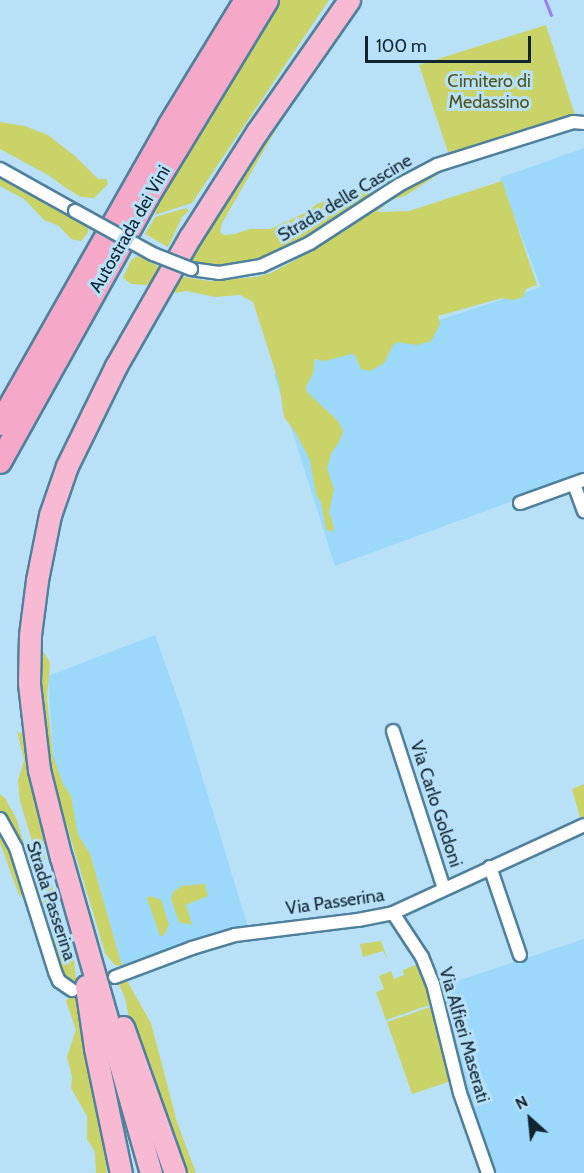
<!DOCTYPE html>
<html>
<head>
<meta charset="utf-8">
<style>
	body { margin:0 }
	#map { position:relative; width:584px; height:1173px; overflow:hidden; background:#b8e1f8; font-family:Cabin,sans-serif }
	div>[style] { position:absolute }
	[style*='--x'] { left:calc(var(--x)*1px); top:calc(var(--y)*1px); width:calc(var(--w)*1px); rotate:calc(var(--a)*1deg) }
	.built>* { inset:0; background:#9cd8f9 }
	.green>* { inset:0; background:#c9d368 }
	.stream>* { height:3px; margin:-1.5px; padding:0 1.5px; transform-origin:1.5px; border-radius:1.5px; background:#9c7df2 }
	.roads { filter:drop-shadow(2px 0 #50819c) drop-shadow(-2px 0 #50819c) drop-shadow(0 2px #50819c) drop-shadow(0 -2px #50819c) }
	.minor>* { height:12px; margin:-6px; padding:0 6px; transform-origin:6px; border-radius:6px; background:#fff }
	.trunk>* { height:21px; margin:-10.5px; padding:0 10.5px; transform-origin:10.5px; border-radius:10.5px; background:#f7bad2 }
	.motorway>* { height:22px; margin:-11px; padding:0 11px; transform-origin:11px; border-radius:11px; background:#f5a8c7 }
	.bridges { filter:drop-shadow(2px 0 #50819c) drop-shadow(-2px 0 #50819c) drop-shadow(0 2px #50819c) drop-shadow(0 -2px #50819c) }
	.minor-bridge>* { height:12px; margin:-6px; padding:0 6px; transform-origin:6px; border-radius:6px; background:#fff }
	span { translate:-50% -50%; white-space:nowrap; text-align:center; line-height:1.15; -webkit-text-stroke:6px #b8e1f8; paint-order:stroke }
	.park-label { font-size:18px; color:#4f541a }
	.street-label { font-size:18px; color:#112530 }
	.north { position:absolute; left:500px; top:1089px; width:60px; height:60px; -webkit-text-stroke:4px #b8e1f8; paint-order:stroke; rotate:333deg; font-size:16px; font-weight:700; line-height:24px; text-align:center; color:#112530 }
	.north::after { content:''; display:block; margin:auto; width:21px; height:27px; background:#112530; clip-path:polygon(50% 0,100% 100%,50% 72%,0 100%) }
	.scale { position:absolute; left:365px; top:36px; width:166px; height:27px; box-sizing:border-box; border:3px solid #112530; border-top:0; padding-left:8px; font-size:18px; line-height:21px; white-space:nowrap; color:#112530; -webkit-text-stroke:4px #b8e1f8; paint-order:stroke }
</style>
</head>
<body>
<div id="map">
	<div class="built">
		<div style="clip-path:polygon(584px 148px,584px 475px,335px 566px,274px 374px,541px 287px,500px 180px,502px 177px)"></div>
		<div style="clip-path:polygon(155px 635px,185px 720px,248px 927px,123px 970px,54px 767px,48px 676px)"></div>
		<div style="clip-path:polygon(584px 939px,584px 1173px,492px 1173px,469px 1109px,439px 987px)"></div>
	</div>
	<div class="green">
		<div style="clip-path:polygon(278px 0,329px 0,192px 203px,155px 215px,161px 192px)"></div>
		<div style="clip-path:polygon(546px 25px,575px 115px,449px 155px,419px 65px)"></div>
		<div style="clip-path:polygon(289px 107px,222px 223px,220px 232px,224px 235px,235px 234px,250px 229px,270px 229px,305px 213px,317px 204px,379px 184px,364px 201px,336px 217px,331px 224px,264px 260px,240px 266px,231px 263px,204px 268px,193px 264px,189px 260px,189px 256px,213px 225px,244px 172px)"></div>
		<div style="clip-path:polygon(0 122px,25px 126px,48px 135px,75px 156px,98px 179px,106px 179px,108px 184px,94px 198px,81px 197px,66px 188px,48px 175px,0 149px)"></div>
		<div style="clip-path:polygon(451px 165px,455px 168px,445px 170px,405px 196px,390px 200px,377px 212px,409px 211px,502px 181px,537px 285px,526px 289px,523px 297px,513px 300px,502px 298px,438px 316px,440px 324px,431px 341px,417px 345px,397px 342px,393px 345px,384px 363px,370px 371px,361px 369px,355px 355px,351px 354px,325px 361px,315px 359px,313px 374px,306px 387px,307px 392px,338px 421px,343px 431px,340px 440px,331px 454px,327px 469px,334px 489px,329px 512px,334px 528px,332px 532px,326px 529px,321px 502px,316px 494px,310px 460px,296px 433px,284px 417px,279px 383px,253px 302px,240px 295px,215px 297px,187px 291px,175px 293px,173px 283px,177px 276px,209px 281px,256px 277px,271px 273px,299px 258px,356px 220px,364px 212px,420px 178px)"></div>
		<div style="clip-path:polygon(0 176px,36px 198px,71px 213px,88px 228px,88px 233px,81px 241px,71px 239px,59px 226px,44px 220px,24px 199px,0 186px)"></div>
		<div style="clip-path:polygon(186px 208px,189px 211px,182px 217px,168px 247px,145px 234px,155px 217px)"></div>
		<div style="clip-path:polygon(138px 256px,157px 265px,158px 269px,154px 280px,148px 285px,131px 284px,123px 278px,131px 260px)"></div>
		<div style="clip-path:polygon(44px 652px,50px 663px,47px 698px,53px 756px,63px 784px,71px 796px,78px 835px,90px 854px,122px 966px,115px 965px,105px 953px,50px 769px,41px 707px,40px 654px)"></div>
		<div style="clip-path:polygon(17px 731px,25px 736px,34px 793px,41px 818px,46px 869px,55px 894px,66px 940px,74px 958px,76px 982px,70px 983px,59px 966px,49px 914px,35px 881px,38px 861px,20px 801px,18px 781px,24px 760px)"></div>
		<div style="clip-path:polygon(584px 784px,584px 820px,581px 821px,572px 789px)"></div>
		<div style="clip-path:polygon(0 794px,5px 798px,17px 820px,29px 862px,25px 863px,8px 821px,0 811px)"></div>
		<div style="clip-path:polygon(0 827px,12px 851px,24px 896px,19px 895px,0 843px)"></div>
		<div style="clip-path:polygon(205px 884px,208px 896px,186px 905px,192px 925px,179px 922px,171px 899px,173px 892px,182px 886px)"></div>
		<div style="clip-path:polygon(150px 896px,161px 900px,169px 925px,164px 935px,160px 936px,147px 898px)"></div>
		<div style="clip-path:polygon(381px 941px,388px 961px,383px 951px,363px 957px,360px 944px)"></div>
		<div style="clip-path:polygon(418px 964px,432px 1004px,386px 1020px,376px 992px,384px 989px,379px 976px,391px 971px,394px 979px,404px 975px,403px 970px)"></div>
		<div style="clip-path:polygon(126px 979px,151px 1023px,177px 1122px,196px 1173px,187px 1173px,151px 1065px,130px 1023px,125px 998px,117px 980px)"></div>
		<div style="clip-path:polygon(72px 994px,81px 995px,106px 1153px,107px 1173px,96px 1173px,95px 1152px,87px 1139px,87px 1116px,71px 1088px,72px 1077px,67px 1057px,76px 1030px,66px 1001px)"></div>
		<div style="clip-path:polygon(433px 1006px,451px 1081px,412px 1094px,387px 1022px)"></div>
	</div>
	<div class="stream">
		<div style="--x:545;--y:0;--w:16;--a:68"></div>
	</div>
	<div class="roads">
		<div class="minor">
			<div style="--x:0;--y:169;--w:86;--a:29.2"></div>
			<div style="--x:191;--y:269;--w:28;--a:8"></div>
			<div style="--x:219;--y:273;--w:43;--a:-9.5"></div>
			<div style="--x:261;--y:266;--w:54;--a:-25.1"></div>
			<div style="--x:310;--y:243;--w:106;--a:-33.1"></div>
			<div style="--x:399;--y:185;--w:43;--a:-27.8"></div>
			<div style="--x:437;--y:165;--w:143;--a:-17.5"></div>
			<div style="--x:573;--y:122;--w:11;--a:5"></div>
			<div style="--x:574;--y:484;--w:29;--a:70"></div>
			<div style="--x:520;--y:503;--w:68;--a:-19.8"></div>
			<div style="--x:393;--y:731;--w:166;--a:72.1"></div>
			<div style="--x:0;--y:819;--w:33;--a:61"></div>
			<div style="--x:16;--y:848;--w:130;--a:72.5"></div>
			<div style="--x:55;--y:972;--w:10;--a:66"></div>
			<div style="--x:59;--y:981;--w:16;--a:35"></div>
			<div style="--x:490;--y:867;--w:93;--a:71.2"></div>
			<div style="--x:393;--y:913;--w:53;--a:56.6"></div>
			<div style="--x:422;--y:957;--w:29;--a:68"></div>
			<div style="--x:433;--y:984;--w:112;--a:76.1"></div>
			<div style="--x:460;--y:1093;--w:85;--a:70.7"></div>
			<div style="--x:115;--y:977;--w:82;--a:-20.6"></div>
			<div style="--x:192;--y:948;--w:45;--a:-16.8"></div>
			<div style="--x:235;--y:935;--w:124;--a:-7"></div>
			<div style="--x:358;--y:920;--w:36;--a:-11"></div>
			<div style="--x:393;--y:913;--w:210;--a:-24.7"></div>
		</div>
		<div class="trunk">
			<div style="--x:86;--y:986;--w:63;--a:81.7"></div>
			<div style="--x:95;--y:1048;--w:128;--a:78.3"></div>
			<div style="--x:123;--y:1027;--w:155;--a:70.4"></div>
			<div style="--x:151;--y:1173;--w:328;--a:-105.9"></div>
			<div style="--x:61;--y:858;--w:91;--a:-104"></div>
			<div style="--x:39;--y:770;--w:88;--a:-96.6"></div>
			<div style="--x:29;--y:683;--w:48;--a:-88.8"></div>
			<div style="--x:30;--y:635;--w:55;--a:-82.7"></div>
			<div style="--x:37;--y:580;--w:66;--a:-78.7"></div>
			<div style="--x:50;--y:515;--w:52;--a:-70.9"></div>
			<div style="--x:67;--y:466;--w:111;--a:-63.9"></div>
			<div style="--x:116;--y:366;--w:149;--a:-60.2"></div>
			<div style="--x:190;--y:237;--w:125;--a:-57.5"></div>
			<div style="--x:257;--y:132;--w:161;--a:-55.1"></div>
		</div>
		<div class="motorway">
			<div style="--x:0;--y:424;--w:343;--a:-60.4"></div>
			<div style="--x:169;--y:126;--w:148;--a:-58.6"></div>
			<div style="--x:0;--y:462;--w:304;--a:-60.9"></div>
			<div style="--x:148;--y:196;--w:229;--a:-58.7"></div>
		</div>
	</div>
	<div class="bridges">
		<div class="minor-bridge">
			<div style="--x:75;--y:211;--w:89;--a:28.9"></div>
			<div style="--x:153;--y:254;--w:41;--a:21.5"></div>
		</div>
	</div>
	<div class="park-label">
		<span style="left:489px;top:92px">Cimitero di<br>Medassino</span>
	</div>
	<div class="street-label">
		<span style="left:345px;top:198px;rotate:-31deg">Strada delle Cascine</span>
		<span style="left:130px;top:229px;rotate:-60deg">Autostrada dei Vini</span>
		<span style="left:436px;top:804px;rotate:72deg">Via Carlo Goldoni</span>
		<span style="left:51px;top:901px;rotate:72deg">Strada Passerina</span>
		<span style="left:335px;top:902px;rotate:-8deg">Via Passerina</span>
		<span style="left:464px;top:1035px;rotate:74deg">Via Alfieri Maserati</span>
	</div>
	<div class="north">N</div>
	<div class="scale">100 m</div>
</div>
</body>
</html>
